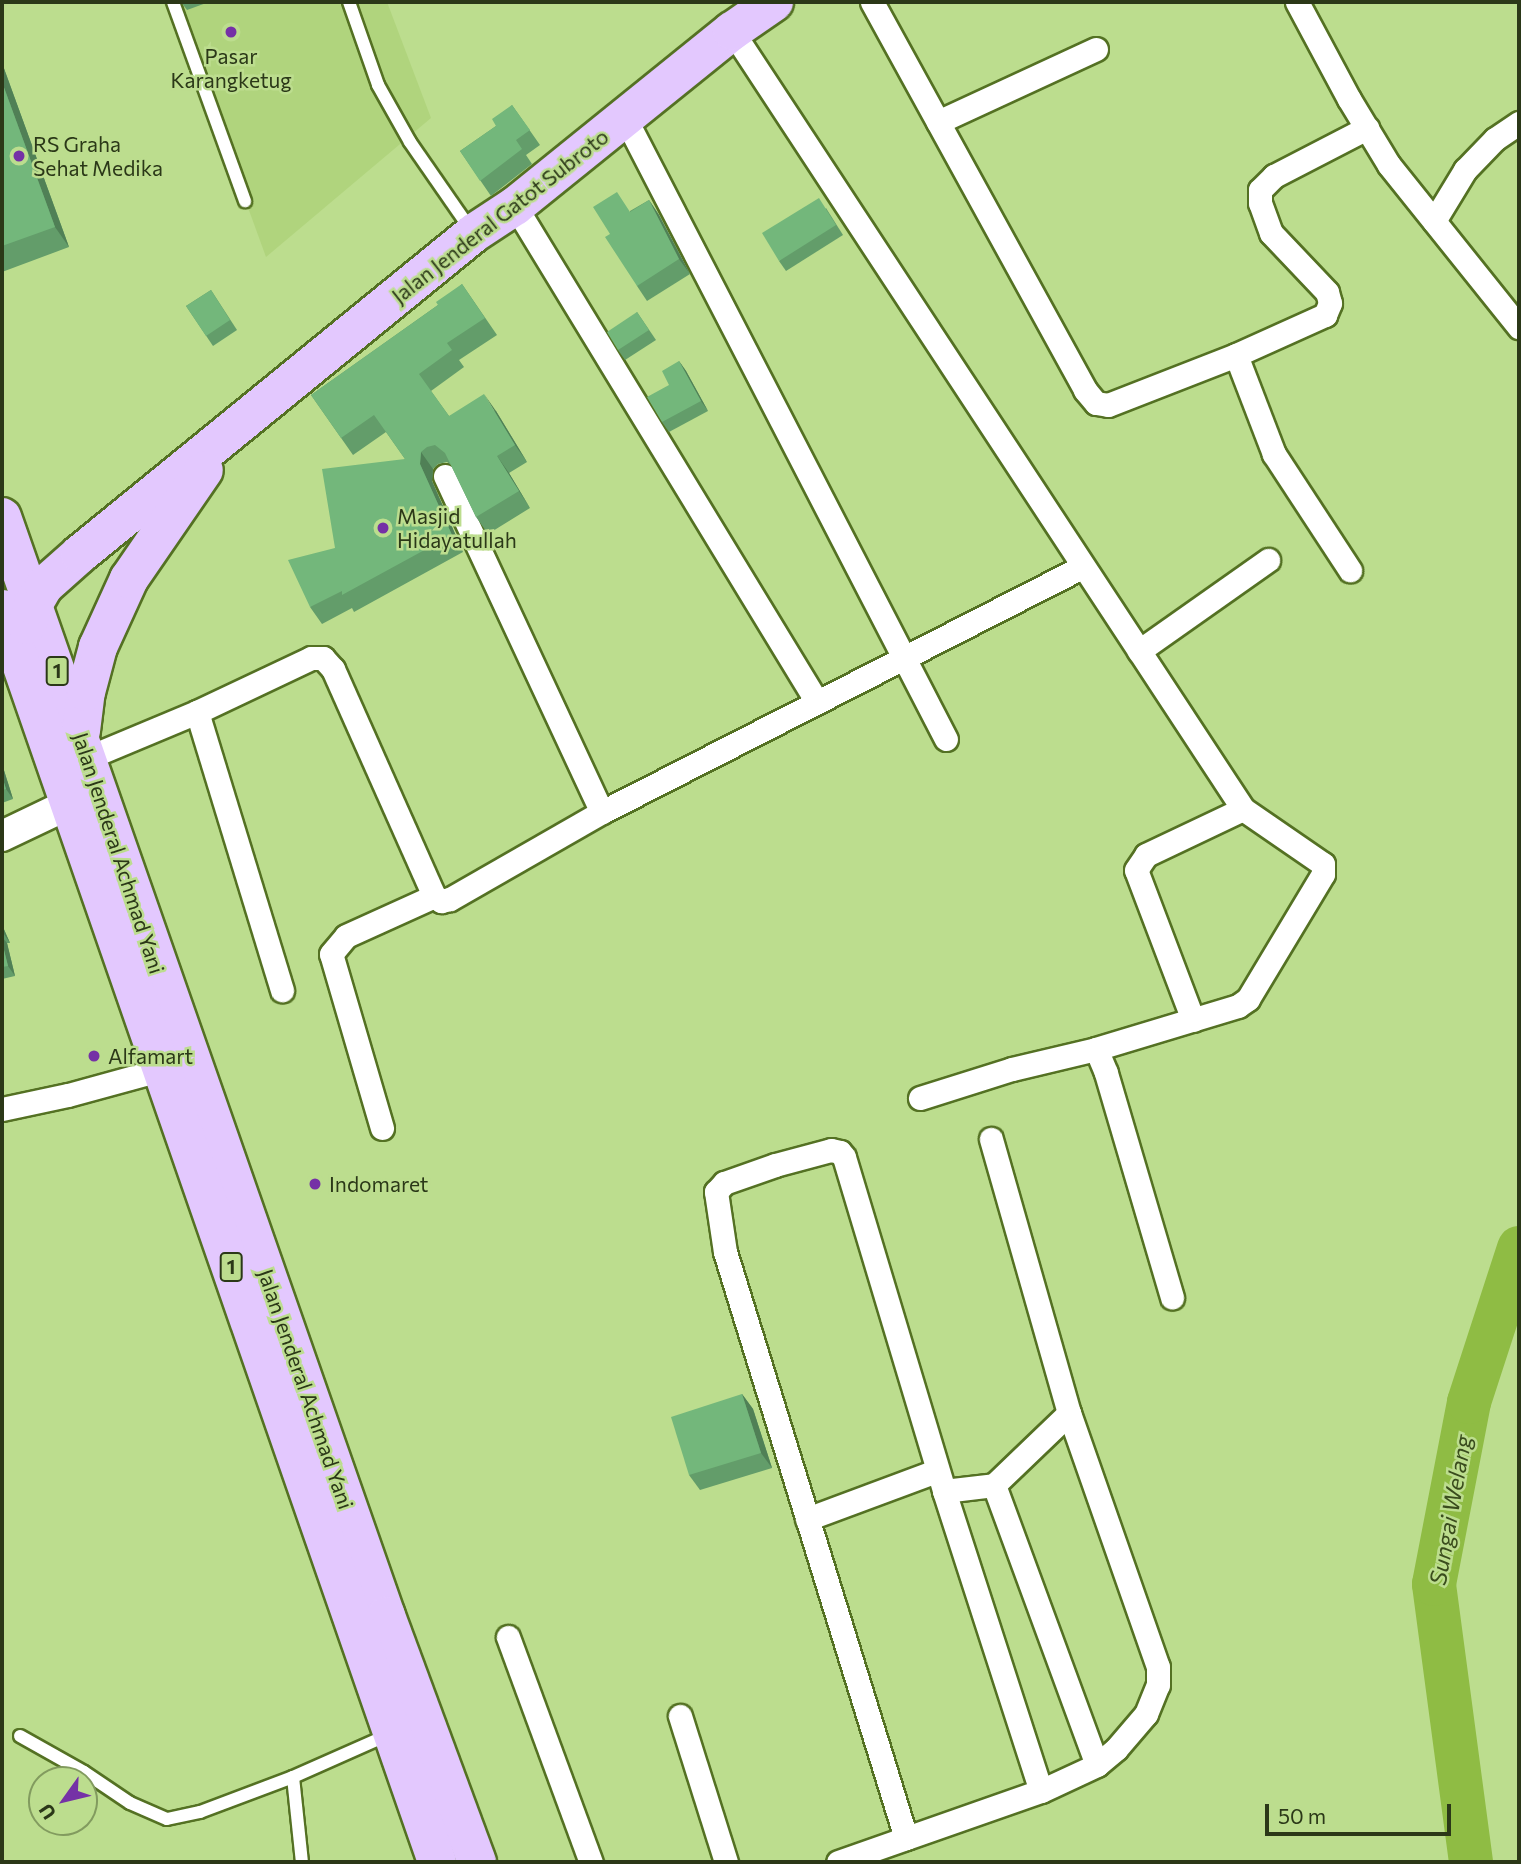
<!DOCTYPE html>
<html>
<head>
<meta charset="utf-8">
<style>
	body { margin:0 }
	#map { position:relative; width:1521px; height:1864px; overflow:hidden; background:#bcdd8e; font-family:Commissioner,sans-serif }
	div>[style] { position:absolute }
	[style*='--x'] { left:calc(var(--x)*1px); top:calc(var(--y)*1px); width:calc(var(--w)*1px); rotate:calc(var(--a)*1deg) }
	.built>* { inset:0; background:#b0d47d }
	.river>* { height:44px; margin:-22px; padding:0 22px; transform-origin:22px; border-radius:22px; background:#8fbc44 }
	.roads { filter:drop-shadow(2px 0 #547123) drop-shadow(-2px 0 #547123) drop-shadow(0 2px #547123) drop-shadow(0 -2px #547123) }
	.service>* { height:12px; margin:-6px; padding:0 6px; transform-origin:6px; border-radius:6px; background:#fff }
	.minor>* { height:23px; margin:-11.5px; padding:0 11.5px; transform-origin:11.5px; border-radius:11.5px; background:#fff }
	.tertiary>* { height:30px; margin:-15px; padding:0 15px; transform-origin:15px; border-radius:15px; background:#fff }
	.trunk>* { height:38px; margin:-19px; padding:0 19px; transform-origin:19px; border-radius:19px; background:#e3c8fe }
	.wall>* { inset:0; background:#639d6a }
	.shaded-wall>* { inset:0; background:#508056 }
	.building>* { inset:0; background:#73b77b }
	.dots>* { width:19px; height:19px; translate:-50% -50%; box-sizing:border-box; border:4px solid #bcdd8e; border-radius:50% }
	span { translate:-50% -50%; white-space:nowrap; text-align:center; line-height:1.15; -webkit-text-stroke:5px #bcdd8e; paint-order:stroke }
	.shield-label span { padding:2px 5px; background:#bcdd8e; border:2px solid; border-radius:5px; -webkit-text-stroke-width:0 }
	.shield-label { font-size:19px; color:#2b3818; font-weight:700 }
	.poi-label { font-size:21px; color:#2b3818 }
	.left { translate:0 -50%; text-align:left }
	.street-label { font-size:21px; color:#2b3818 }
	.water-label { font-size:23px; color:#3a4c1d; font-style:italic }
	.frame { position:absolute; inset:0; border:4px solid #2b3818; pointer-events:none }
	.north { position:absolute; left:28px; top:1766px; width:70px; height:70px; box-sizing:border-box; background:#bcdd8e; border:2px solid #829b5f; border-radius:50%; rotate:236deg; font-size:19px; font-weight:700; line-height:28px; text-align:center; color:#2b3818 }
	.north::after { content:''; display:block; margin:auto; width:24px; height:32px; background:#7531a6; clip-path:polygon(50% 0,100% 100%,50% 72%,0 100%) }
	.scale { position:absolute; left:1265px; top:1804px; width:186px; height:32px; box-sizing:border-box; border:4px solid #2b3818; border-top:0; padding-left:9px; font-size:21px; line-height:24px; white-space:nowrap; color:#2b3818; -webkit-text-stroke:5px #bcdd8e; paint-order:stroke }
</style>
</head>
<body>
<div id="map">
	<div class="built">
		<div style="clip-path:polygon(173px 2px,387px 2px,431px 118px,266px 257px)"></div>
	</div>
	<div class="river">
		<div style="--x:1471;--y:1862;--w:280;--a:-97.6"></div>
		<div style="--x:1434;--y:1584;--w:185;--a:-79.1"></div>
		<div style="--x:1469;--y:1402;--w:162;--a:-72"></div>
	</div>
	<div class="roads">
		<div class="service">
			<div style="--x:173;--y:2;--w:212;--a:70.1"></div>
			<div style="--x:349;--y:2;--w:88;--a:70.7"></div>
			<div style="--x:378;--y:85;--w:65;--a:60.7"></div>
			<div style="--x:410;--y:142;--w:107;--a:55.3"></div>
			<div style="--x:20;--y:1736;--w:73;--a:29.4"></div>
			<div style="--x:84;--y:1772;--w:55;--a:34"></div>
			<div style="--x:130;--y:1803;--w:40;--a:23.4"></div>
			<div style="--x:167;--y:1819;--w:34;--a:-12"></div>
			<div style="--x:200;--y:1812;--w:99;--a:-20.6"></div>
			<div style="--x:293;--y:1777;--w:104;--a:-23.9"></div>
			<div style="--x:293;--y:1777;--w:85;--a:84"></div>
		</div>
		<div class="minor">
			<div style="--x:872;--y:2;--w:443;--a:61.2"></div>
			<div style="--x:1085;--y:390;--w:17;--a:50"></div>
			<div style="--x:1096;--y:403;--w:12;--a:9"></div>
			<div style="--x:1108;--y:405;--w:137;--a:-21.3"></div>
			<div style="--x:1236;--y:355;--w:98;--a:-24.2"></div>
			<div style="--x:1325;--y:315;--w:13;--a:-67"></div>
			<div style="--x:1330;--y:303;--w:11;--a:-105"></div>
			<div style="--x:1327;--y:292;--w:81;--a:-133.5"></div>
			<div style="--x:1271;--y:233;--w:32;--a:-110"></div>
			<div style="--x:1260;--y:203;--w:13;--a:-90"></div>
			<div style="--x:1260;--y:190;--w:20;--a:-45"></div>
			<div style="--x:1274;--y:176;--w:105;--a:-27.3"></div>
			<div style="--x:1297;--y:2;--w:110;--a:61.8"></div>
			<div style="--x:1349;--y:99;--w:77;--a:58.8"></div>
			<div style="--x:1389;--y:165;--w:208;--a:51.3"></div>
			<div style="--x:732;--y:31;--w:931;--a:56.7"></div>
			<div style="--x:1243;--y:809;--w:97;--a:34.5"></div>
			<div style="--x:1323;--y:864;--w:10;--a:90"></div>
			<div style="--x:1323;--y:874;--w:146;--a:121"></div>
			<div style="--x:1248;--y:999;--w:12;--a:145"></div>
			<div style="--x:1238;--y:1006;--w:148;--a:163.2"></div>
			<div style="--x:1096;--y:1049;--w:26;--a:67"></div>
			<div style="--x:1106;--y:1073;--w:234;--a:73.6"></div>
			<div style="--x:625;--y:118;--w:699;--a:62.67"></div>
			<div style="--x:938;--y:122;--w:174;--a:-24.8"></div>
			<div style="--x:515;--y:206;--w:581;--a:58.66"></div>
			<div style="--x:1434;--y:221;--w:60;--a:-58.7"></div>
			<div style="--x:1465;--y:170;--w:43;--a:-45.9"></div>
			<div style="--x:1495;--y:139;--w:29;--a:-34"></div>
			<div style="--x:1236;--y:355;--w:106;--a:69"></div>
			<div style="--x:1274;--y:454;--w:139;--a:56.8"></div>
			<div style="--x:445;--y:476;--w:371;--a:65"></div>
			<div style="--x:1139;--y:651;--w:158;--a:-35.2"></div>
			<div style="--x:197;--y:712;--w:291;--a:73"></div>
			<div style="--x:87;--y:758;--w:119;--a:-22.7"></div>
			<div style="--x:197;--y:712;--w:126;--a:-25.3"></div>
			<div style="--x:311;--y:658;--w:12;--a:0"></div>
			<div style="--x:323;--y:658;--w:15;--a:48"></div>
			<div style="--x:333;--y:669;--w:248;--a:66"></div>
			<div style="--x:434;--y:896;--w:9;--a:36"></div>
			<div style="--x:441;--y:901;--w:9;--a:-13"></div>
			<div style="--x:450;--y:899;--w:175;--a:-29.8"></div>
			<div style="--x:602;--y:812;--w:539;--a:-27.04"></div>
			<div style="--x:1193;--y:1020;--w:160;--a:-110.8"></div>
			<div style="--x:1136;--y:870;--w:18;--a:-56"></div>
			<div style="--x:1146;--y:855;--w:107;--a:-25.4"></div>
			<div style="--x:920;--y:1098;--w:96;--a:-17.5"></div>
			<div style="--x:1012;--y:1069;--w:86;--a:-13.4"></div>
			<div style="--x:2;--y:1109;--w:67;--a:-12"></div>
			<div style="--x:68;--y:1095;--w:98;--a:-15.3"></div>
			<div style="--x:382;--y:1128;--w:181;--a:-106.3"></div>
			<div style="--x:331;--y:954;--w:23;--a:-50"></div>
			<div style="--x:346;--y:936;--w:97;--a:-24.4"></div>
			<div style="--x:994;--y:1485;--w:298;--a:69.8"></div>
			<div style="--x:944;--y:1491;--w:315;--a:72.1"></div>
			<div style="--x:807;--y:1519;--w:138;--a:-20.4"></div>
			<div style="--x:508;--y:1637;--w:240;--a:69.8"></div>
			<div style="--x:680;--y:1716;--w:153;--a:72.5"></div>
			<div style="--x:906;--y:1838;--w:613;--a:-107.16"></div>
			<div style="--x:725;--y:1252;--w:61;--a:-98.5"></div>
			<div style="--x:716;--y:1192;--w:12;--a:-48"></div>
			<div style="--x:724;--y:1183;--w:54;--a:-19.4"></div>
			<div style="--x:775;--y:1165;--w:58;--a:-15"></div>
			<div style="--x:831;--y:1150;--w:9;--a:13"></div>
			<div style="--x:840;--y:1152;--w:6;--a:51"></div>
			<div style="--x:844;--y:1157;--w:349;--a:73.3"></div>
			<div style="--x:944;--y:1491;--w:50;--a:-6.8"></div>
			<div style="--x:994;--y:1485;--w:104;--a:-43.8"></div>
			<div style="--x:838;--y:1862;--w:215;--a:-19.3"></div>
			<div style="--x:1041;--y:1791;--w:62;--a:-24.9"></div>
			<div style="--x:1097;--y:1765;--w:25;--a:-40"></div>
			<div style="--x:1116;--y:1749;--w:46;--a:-49.4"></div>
			<div style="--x:1146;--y:1714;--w:31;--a:-68"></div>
			<div style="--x:1158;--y:1685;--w:18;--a:-90"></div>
			<div style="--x:1158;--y:1667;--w:269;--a:-109.3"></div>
			<div style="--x:1069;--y:1413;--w:285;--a:-105.9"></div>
		</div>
		<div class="tertiary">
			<div style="--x:2;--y:836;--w:74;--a:-25.5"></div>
		</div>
		<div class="trunk">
			<div style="--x:2;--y:517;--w:1164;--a:70.74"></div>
			<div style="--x:386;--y:1616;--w:262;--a:69.7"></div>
			<div style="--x:2;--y:609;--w:1326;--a:70.85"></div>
			<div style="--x:27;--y:625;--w:21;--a:-73"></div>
			<div style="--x:33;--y:605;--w:22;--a:-60"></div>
			<div style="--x:44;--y:586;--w:48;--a:-41.6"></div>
			<div style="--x:80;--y:554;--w:508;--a:-39.17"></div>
			<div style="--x:474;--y:233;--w:49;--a:-33.4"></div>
			<div style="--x:515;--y:206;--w:279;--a:-38.9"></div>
			<div style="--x:732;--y:31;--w:51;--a:-34.6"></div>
			<div style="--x:81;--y:731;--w:39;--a:-83"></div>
			<div style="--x:86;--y:692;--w:47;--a:-75.1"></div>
			<div style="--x:98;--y:647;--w:75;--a:-65.5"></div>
			<div style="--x:129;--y:579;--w:132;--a:-55.5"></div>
		</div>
	</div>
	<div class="wall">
		<div style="clip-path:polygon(181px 2px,209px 2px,187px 10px)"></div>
		<div style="clip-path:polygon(2px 63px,69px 247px,2px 272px)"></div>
		<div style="clip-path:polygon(512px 105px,540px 145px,526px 155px,532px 164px,491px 196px,460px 151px,496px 126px)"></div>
		<div style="clip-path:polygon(649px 200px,659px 215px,690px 274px,647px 301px,637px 286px,630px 211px)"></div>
		<div style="clip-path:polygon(826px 208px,843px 235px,786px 271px,779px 261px)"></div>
		<div style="clip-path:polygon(462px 284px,497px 335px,459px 360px,464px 367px,431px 391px,449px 416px,496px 411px,527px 462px,509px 473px,530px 508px,488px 534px,476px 517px,451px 465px,447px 462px,438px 464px,433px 469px,432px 481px,463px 552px,354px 612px,352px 608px,322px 624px,310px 607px,335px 548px,405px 459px,386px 432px,353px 455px,311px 395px,438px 305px)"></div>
		<div style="clip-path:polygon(211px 290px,237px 330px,213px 346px,186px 306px)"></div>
		<div style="clip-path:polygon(637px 312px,656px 340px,625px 360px,618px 350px)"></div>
		<div style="clip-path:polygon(679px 361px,686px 371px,708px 411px,669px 432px,662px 422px)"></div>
		<div style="clip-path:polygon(2px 764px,13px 799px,2px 803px)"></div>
		<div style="clip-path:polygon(2px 925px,10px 943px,7px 943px,15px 976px,2px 979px)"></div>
		<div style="clip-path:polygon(742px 1394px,753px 1409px,772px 1468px,700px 1490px,689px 1475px)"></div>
	</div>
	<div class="shaded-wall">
		<div style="clip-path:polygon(2px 63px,69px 247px,55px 227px,2px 82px)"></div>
		<div style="clip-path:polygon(649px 200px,659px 215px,690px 274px,679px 259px)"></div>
		<div style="clip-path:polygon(679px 361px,686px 371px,708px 411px,701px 401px)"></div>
		<div style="clip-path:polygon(484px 394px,496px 411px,527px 462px,515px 445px)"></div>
		<div style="clip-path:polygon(421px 452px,433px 469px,432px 481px,463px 552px,452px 535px,420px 464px)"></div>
		<div style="clip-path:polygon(497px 456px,509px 473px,530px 508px,519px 491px)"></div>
		<div style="clip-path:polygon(2px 764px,13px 799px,6px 789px,2px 776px)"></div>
		<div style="clip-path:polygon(2px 925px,10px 943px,2px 931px)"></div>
		<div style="clip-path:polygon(2px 937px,7px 943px,15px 976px,8px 966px,2px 942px)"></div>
		<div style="clip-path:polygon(742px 1394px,753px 1409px,772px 1468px,761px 1453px)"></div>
	</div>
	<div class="building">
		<div style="clip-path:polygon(2px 82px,55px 227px,2px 246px)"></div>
		<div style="clip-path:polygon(512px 105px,530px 130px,516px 140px,522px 149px,480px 181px,460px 151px,496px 126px,492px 119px)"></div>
		<div style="clip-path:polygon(617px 192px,630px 212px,649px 200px,679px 259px,637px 286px,605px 237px,610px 234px,593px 207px)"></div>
		<div style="clip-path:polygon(819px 198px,836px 225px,779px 261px,762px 233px)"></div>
		<div style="clip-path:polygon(462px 284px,485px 318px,447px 343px,452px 350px,419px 374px,449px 416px,484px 394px,515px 445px,497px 456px,519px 491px,476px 517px,445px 453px,435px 445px,427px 447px,421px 452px,420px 464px,452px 535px,342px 595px,342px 591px,310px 607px,288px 560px,335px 548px,322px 469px,405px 459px,374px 415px,341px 438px,311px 395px,438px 305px,436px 302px)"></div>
		<div style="clip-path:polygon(211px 290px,230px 320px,206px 336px,186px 306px)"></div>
		<div style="clip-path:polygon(637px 312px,649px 330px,618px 350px,607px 332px)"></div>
		<div style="clip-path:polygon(679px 361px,701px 401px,662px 422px,647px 397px,669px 385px,662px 371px)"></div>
		<div style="clip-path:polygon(2px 776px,6px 789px,2px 790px)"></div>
		<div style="clip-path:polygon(2px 942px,8px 966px,2px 967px)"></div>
		<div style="clip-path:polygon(742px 1394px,761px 1453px,689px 1475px,671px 1417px)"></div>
	</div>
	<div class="dots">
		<div style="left:231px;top:32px;background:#7531a6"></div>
		<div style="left:19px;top:156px;background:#7531a6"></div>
		<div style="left:383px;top:528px;background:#7531a6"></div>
		<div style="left:94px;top:1056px;background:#7531a6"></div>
		<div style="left:315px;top:1184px;background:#7531a6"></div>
	</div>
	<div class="shield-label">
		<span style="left:57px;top:671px">1</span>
		<span style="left:231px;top:1267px">1</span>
	</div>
	<div class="poi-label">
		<span style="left:231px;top:68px">Pasar<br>Karangketug</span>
		<span class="left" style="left:33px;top:156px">RS Graha<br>Sehat Medika</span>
		<span class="left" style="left:397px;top:528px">Masjid<br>Hidayatullah</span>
		<span class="left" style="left:108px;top:1056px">Alfamart</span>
		<span class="left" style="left:329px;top:1184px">Indomaret</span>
	</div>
	<div class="street-label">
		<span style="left:500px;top:216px;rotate:-38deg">Jalan Jenderal Gatot Subroto</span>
		<span style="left:119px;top:853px;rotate:72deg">Jalan Jenderal Achmad Yani</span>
		<span style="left:306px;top:1389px;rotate:71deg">Jalan Jenderal Achmad Yani</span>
	</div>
	<div class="water-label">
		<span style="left:1450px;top:1510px;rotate:-80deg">Sungai Welang</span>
	</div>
	<div class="frame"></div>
	<div class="north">U</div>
	<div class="scale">50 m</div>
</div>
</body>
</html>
